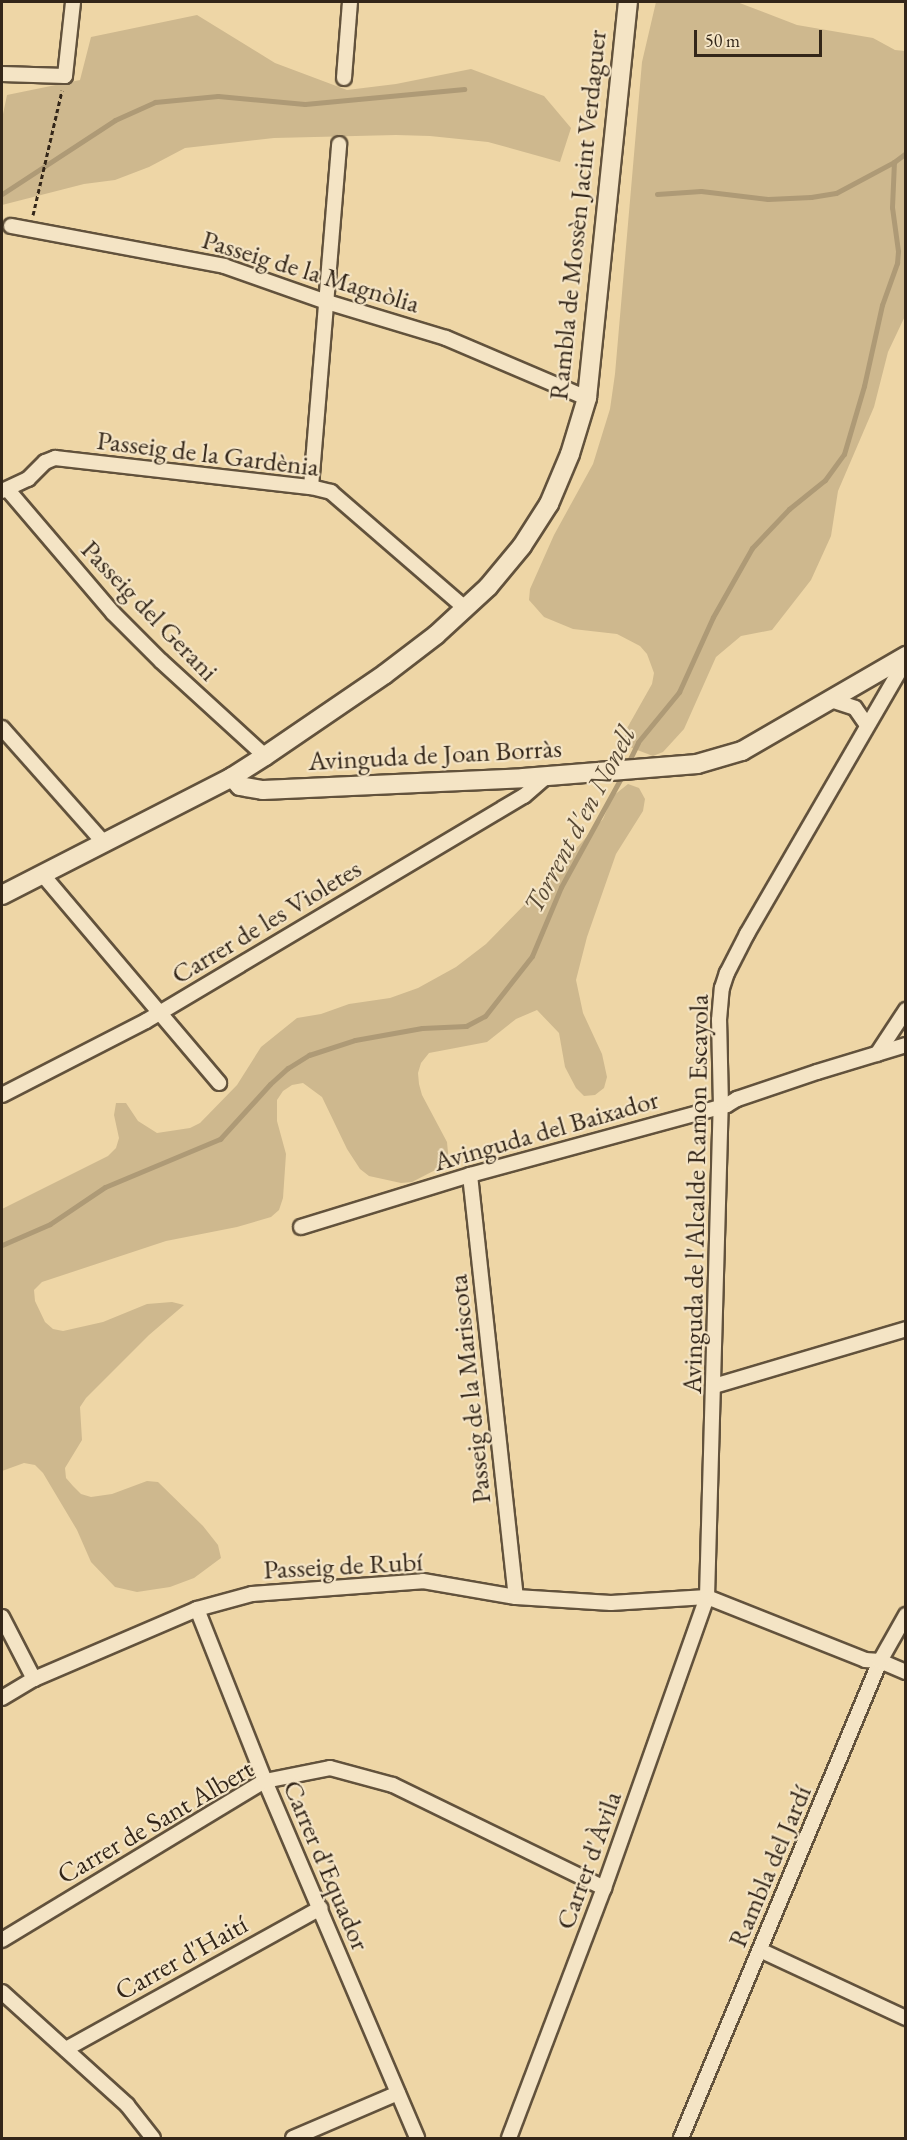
<!DOCTYPE html>
<html>
<head>
<meta charset="utf-8">
<style>
	body { margin:0 }
	#map { position:relative; width:907px; height:2140px; overflow:hidden; background:#eed6a6; font-family:"EB Garamond",serif }
	div>[style] { position:absolute }
	[style*='--x'] { left:calc(var(--x)*1px); top:calc(var(--y)*1px); width:calc(var(--w)*1px); rotate:calc(var(--a)*1deg) }
	.green>* { inset:0; background:#ceb88e }
	.stream>* { height:5px; margin:-2.5px; padding:0 2.5px; transform-origin:2.5px; border-radius:2.5px; background:#ae9a76 }
	.path>* { height:3px; margin-top:-1.5px; transform-origin:0; background:repeating-linear-gradient(90deg,#332619 0 4.5px,transparent 0 7.5px) }
	.roads { filter:drop-shadow(2px 0 #62523c) drop-shadow(-2px 0 #62523c) drop-shadow(0 2px #62523c) drop-shadow(0 -2px #62523c) }
	.street>* { height:14px; margin:-7px; padding:0 7px; transform-origin:7px; border-radius:7px; background:#f4e4c5 }
	.secondary>* { height:18px; margin:-9px; padding:0 9px; transform-origin:9px; border-radius:9px; background:#f4e4c5 }
	span { translate:-50% -50%; white-space:nowrap; text-align:center; line-height:1.15; -webkit-text-stroke:4.5px #f4e4c5; paint-order:stroke }
	.street-label { font-size:27px; color:#332619 }
	.water-label { font-size:28px; color:#584935; font-style:italic }
	.frame { position:absolute; inset:0; border:3px solid #332619; pointer-events:none }
	.scale { position:absolute; left:694px; top:30px; width:128px; height:27px; box-sizing:border-box; border:3px solid #332619; border-top:0; padding-left:8px; font-size:18px; line-height:21px; white-space:nowrap; color:#332619; -webkit-text-stroke:4px #f4e4c5; paint-order:stroke }
</style>
</head>
<body>
<div id="map">
	<div class="green">
		<div style="clip-path:polygon(656px 2px,737px 2px,797px 25px,873px 38px,895px 50px,905px 51px,906px 314px,888px 352px,874px 407px,838px 491px,831px 536px,811px 580px,772px 630px,741px 636px,716px 657px,684px 729px,663px 752px,653px 756px,632px 748px,624px 741px,626px 730px,652px 684px,654px 673px,647px 654px,640px 646px,617px 634px,573px 629px,544px 617px,529px 600px,530px 589px,554px 535px,593px 464px,610px 409px,615px 374px,642px 62px)"></div>
		<div style="clip-path:polygon(197px 15px,275px 63px,347px 90px,396px 84px,471px 69px,544px 96px,571px 128px,560px 162px,488px 142px,430px 136px,396px 135px,274px 138px,185px 148px,149px 167px,115px 180px,84px 184px,2px 205px,2px 119px,7px 95px,80px 80px,91px 37px)"></div>
		<div style="clip-path:polygon(628px 784px,639px 788px,645px 799px,643px 811px,616px 854px,587px 937px,576px 980px,583px 1013px,602px 1054px,607px 1077px,604px 1088px,595px 1095px,584px 1096px,576px 1088px,565px 1067px,559px 1033px,537px 1010px,516px 1019px,487px 1042px,429px 1053px,421px 1063px,418px 1073px,419px 1084px,422px 1095px,447px 1142px,449px 1163px,412px 1182px,401px 1183px,369px 1176px,360px 1169px,347px 1149px,322px 1097px,303px 1083px,292px 1085px,283px 1091px,277px 1100px,277px 1121px,286px 1154px,283px 1198px,279px 1210px,271px 1217px,237px 1227px,166px 1241px,42px 1282px,34px 1290px,35px 1301px,45px 1322px,53px 1329px,63px 1331px,103px 1322px,147px 1304px,172px 1302px,184px 1305px,149px 1335px,86px 1398px,80px 1407px,82px 1440px,65px 1468px,66px 1478px,73px 1486px,81px 1494px,91px 1497px,112px 1494px,147px 1481px,158px 1482px,203px 1526px,218px 1545px,221px 1558px,194px 1578px,170px 1587px,137px 1592px,115px 1587px,91px 1562px,77px 1530px,43px 1473px,35px 1465px,24px 1463px,2px 1471px,2px 1209px,108px 1156px,116px 1148px,119px 1138px,114px 1115px,116px 1103px,126px 1103px,138px 1121px,157px 1133px,190px 1128px,200px 1123px,237px 1085px,261px 1047px,297px 1018px,321px 1014px,349px 1004px,390px 998px,418px 988px,456px 967px,486px 944px,531px 898px,603px 819px,613px 796px)"></div>
	</div>
	<div class="stream">
		<div style="--x:2;--y:194;--w:135;--a:-33.2"></div>
		<div style="--x:115;--y:120;--w:44;--a:-24.2"></div>
		<div style="--x:155;--y:102;--w:63;--a:-5.4"></div>
		<div style="--x:218;--y:96;--w:87;--a:5.3"></div>
		<div style="--x:305;--y:104;--w:160;--a:-5.4"></div>
		<div style="--x:657;--y:194;--w:44;--a:-3.9"></div>
		<div style="--x:701;--y:191;--w:67;--a:6.8"></div>
		<div style="--x:768;--y:199;--w:43;--a:-2.7"></div>
		<div style="--x:811;--y:197;--w:25;--a:-9"></div>
		<div style="--x:836;--y:193;--w:66;--a:-28.1"></div>
		<div style="--x:627;--y:765;--w:25;--a:-64"></div>
		<div style="--x:638;--y:742;--w:65;--a:-50.6"></div>
		<div style="--x:679;--y:692;--w:82;--a:-65.6"></div>
		<div style="--x:713;--y:617;--w:79;--a:-60.5"></div>
		<div style="--x:752;--y:548;--w:54;--a:-46.5"></div>
		<div style="--x:789;--y:509;--w:46;--a:-38.9"></div>
		<div style="--x:825;--y:480;--w:32;--a:-54"></div>
		<div style="--x:844;--y:454;--w:71;--a:-73.6"></div>
		<div style="--x:864;--y:386;--w:83;--a:-77.5"></div>
		<div style="--x:882;--y:305;--w:45;--a:-70.3"></div>
		<div style="--x:897;--y:263;--w:12;--a:-85"></div>
		<div style="--x:898;--y:251;--w:44;--a:-97.8"></div>
		<div style="--x:892;--y:207;--w:45;--a:-87.5"></div>
		<div style="--x:894;--y:162;--w:15;--a:-37"></div>
		<div style="--x:2;--y:1245;--w:52;--a:-23.6"></div>
		<div style="--x:50;--y:1224;--w:66;--a:-33.9"></div>
		<div style="--x:105;--y:1187;--w:125;--a:-22.7"></div>
		<div style="--x:220;--y:1139;--w:74;--a:-47.7"></div>
		<div style="--x:270;--y:1084;--w:24;--a:-42"></div>
		<div style="--x:288;--y:1068;--w:25;--a:-32"></div>
		<div style="--x:309;--y:1055;--w:48;--a:-18.1"></div>
		<div style="--x:355;--y:1040;--w:68;--a:-10.2"></div>
		<div style="--x:422;--y:1028;--w:44;--a:-2.6"></div>
		<div style="--x:466;--y:1026;--w:21;--a:-28"></div>
		<div style="--x:485;--y:1016;--w:76;--a:-51.9"></div>
		<div style="--x:532;--y:956;--w:75;--a:-67.2"></div>
		<div style="--x:561;--y:887;--w:129;--a:-61.2"></div>
	</div>
	<div class="path">
		<div style="--x:33;--y:215;--w:128;--a:-76.9"></div>
	</div>
	<div class="roads">
		<div class="street">
			<div style="--x:2;--y:74;--w:63;--a:1.8"></div>
			<div style="--x:65;--y:76;--w:74;--a:-83.8"></div>
			<div style="--x:344;--y:78;--w:76;--a:-85.5"></div>
			<div style="--x:11;--y:226;--w:217;--a:10.6"></div>
			<div style="--x:224;--y:266;--w:109;--a:19.3"></div>
			<div style="--x:327;--y:302;--w:124;--a:16.8"></div>
			<div style="--x:446;--y:338;--w:153;--a:23.1"></div>
			<div style="--x:311;--y:487;--w:344;--a:-85.3"></div>
			<div style="--x:8;--y:490;--w:162;--a:49.5"></div>
			<div style="--x:113;--y:613;--w:68;--a:45"></div>
			<div style="--x:161;--y:661;--w:141;--a:42.4"></div>
			<div style="--x:2;--y:491;--w:29;--a:-25"></div>
			<div style="--x:28;--y:479;--w:24;--a:-45"></div>
			<div style="--x:45;--y:462;--w:11;--a:-22"></div>
			<div style="--x:55;--y:458;--w:258;--a:6.5"></div>
			<div style="--x:311;--y:487;--w:21;--a:14"></div>
			<div style="--x:331;--y:492;--w:179;--a:40.9"></div>
			<div style="--x:831;--y:700;--w:25;--a:18"></div>
			<div style="--x:855;--y:708;--w:21;--a:55"></div>
			<div style="--x:2;--y:728;--w:154;--a:48.4"></div>
			<div style="--x:42;--y:874;--w:274;--a:49.7"></div>
			<div style="--x:877;--y:1054;--w:53;--a:-56.6"></div>
			<div style="--x:2;--y:1095;--w:162;--a:-27.2"></div>
			<div style="--x:146;--y:1021;--w:440;--a:-30.8"></div>
			<div style="--x:524;--y:796;--w:32;--a:-41"></div>
			<div style="--x:470;--y:1175;--w:424;--a:83.8"></div>
			<div style="--x:301;--y:1227;--w:177;--a:-17.1"></div>
			<div style="--x:470;--y:1175;--w:266;--a:-15.2"></div>
			<div style="--x:727;--y:1105;--w:12;--a:-31"></div>
			<div style="--x:737;--y:1099;--w:84;--a:-18.6"></div>
			<div style="--x:817;--y:1072;--w:93;--a:-16.9"></div>
			<div style="--x:714;--y:1386;--w:200;--a:-16.5"></div>
			<div style="--x:197;--y:1609;--w:185;--a:68.4"></div>
			<div style="--x:265;--y:1781;--w:388;--a:66.9"></div>
			<div style="--x:2;--y:1617;--w:70;--a:62.7"></div>
			<div style="--x:2;--y:1698;--w:37;--a:-31"></div>
			<div style="--x:34;--y:1679;--w:177;--a:-23.2"></div>
			<div style="--x:197;--y:1609;--w:57;--a:-15.3"></div>
			<div style="--x:252;--y:1594;--w:171;--a:-4.3"></div>
			<div style="--x:423;--y:1581;--w:94;--a:9.8"></div>
			<div style="--x:516;--y:1597;--w:95;--a:3.6"></div>
			<div style="--x:611;--y:1603;--w:96;--a:-3.6"></div>
			<div style="--x:707;--y:1597;--w:170;--a:21.7"></div>
			<div style="--x:865;--y:1660;--w:15;--a:4"></div>
			<div style="--x:880;--y:1661;--w:28;--a:23"></div>
			<div style="--x:2;--y:1940;--w:307;--a:-31.2"></div>
			<div style="--x:265;--y:1781;--w:66;--a:-11.3"></div>
			<div style="--x:330;--y:1768;--w:65;--a:15.1"></div>
			<div style="--x:393;--y:1785;--w:235;--a:26"></div>
			<div style="--x:760;--y:1950;--w:161;--a:25"></div>
			<div style="--x:2;--y:1992;--w:169;--a:42.1"></div>
			<div style="--x:127;--y:2105;--w:42;--a:51.8"></div>
			<div style="--x:66;--y:2049;--w:291;--a:-29"></div>
			<div style="--x:293;--y:2138;--w:114;--a:-23.2"></div>
			<div style="--x:509;--y:2138;--w:267;--a:-69.2"></div>
			<div style="--x:604;--y:1888;--w:309;--a:-70.5"></div>
			<div style="--x:707;--y:1597;--w:491;--a:-88.4"></div>
			<div style="--x:721;--y:1106;--w:86;--a:-91.3"></div>
			<div style="--x:719;--y:1020;--w:32;--a:-85"></div>
			<div style="--x:722;--y:988;--w:16;--a:-72"></div>
			<div style="--x:727;--y:973;--w:44;--a:-62.9"></div>
			<div style="--x:747;--y:934;--w:317;--a:-59.9"></div>
			<div style="--x:681;--y:2138;--w:517;--a:-67.35"></div>
			<div style="--x:880;--y:1661;--w:53;--a:-60.5"></div>
		</div>
		<div class="secondary">
			<div style="--x:232;--y:777;--w:12;--a:48"></div>
			<div style="--x:240;--y:786;--w:23;--a:10"></div>
			<div style="--x:263;--y:790;--w:260;--a:-2.6"></div>
			<div style="--x:523;--y:778;--w:175;--a:-4.6"></div>
			<div style="--x:697;--y:764;--w:47;--a:-16.1"></div>
			<div style="--x:742;--y:751;--w:190;--a:-30.1"></div>
			<div style="--x:2;--y:895;--w:255;--a:-27.1"></div>
			<div style="--x:229;--y:779;--w:43;--a:-32.6"></div>
			<div style="--x:265;--y:756;--w:145;--a:-34.3"></div>
			<div style="--x:385;--y:674;--w:64;--a:-37.4"></div>
			<div style="--x:436;--y:635;--w:71;--a:-42.7"></div>
			<div style="--x:488;--y:587;--w:53;--a:-50.3"></div>
			<div style="--x:522;--y:546;--w:50;--a:-57.3"></div>
			<div style="--x:549;--y:504;--w:54;--a:-67.2"></div>
			<div style="--x:570;--y:454;--w:59;--a:-73.1"></div>
			<div style="--x:587;--y:398;--w:398;--a:-84.1"></div>
		</div>
	</div>
	<div class="street-label">
		<span style="left:577px;top:215px;rotate:-84deg">Rambla de Mossèn Jacint Verdaguer</span>
		<span style="left:311px;top:271px;rotate:17deg">Passeig de la Magnòlia</span>
		<span style="left:208px;top:453px;rotate:7deg">Passeig de la Gardènia</span>
		<span style="left:150px;top:610px;rotate:46deg">Passeig del Gerani</span>
		<span style="left:435px;top:754px;rotate:-3deg">Avinguda de Joan Borràs</span>
		<span style="left:266px;top:921px;rotate:-31deg">Carrer de les Violetes</span>
		<span style="left:546px;top:1130px;rotate:-16deg">Avinguda del Baixador</span>
		<span style="left:695px;top:1194px;rotate:-89deg">Avinguda de l'Alcalde Ramon Escayola</span>
		<span style="left:469px;top:1389px;rotate:-96deg">Passeig de la Mariscota</span>
		<span style="left:343px;top:1565px;rotate:-3deg">Passeig de Rubí</span>
		<span style="left:155px;top:1821px;rotate:-30deg">Carrer de Sant Albert</span>
		<span style="left:588px;top:1860px;rotate:-70deg">Carrer d'Àvila</span>
		<span style="left:327px;top:1865px;rotate:67deg">Carrer d'Equador</span>
		<span style="left:769px;top:1866px;rotate:-67deg">Rambla del Jardí</span>
		<span style="left:181px;top:1957px;rotate:-29deg">Carrer d'Haití</span>
	</div>
	<div class="water-label">
		<span style="left:579px;top:819px;rotate:-62deg">Torrent d'en Nonell</span>
	</div>
	<div class="frame"></div>
	<div class="scale">50 m</div>
</div>
</body>
</html>
